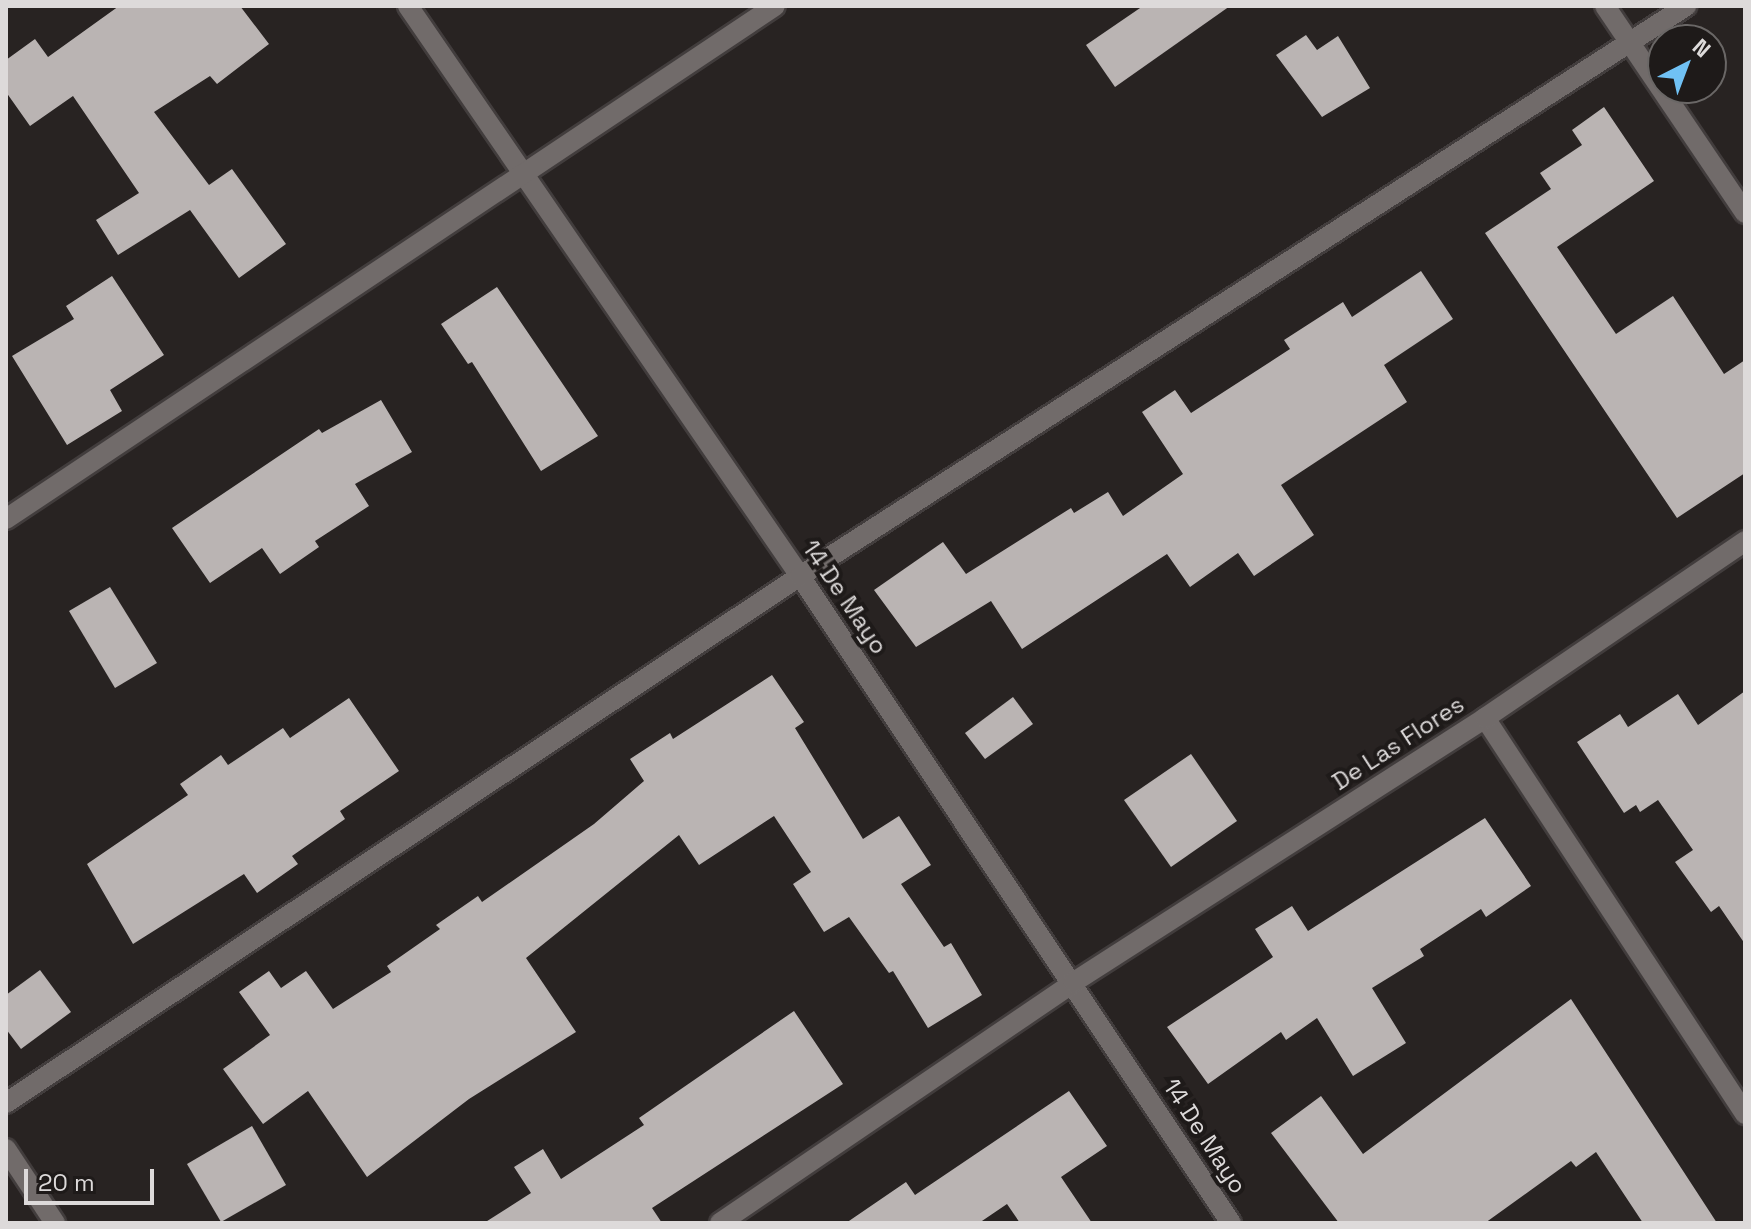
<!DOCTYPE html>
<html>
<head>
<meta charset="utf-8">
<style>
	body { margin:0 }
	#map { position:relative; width:1751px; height:1229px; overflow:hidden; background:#282322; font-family:"Space Grotesk",sans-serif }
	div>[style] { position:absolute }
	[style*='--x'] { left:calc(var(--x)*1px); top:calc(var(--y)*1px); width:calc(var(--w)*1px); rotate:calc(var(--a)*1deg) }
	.building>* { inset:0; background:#bab4b3 }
	.roads { filter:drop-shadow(2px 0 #423d3d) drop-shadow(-2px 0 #423d3d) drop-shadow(0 2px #423d3d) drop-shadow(0 -2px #423d3d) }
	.minor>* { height:20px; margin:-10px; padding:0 10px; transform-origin:10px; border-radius:10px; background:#716b6a }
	span { translate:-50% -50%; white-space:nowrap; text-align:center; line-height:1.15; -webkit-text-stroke:8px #1e1a19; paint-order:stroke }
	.street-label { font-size:24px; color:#dddada }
	.frame { position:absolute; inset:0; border:8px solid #dddada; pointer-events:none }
	.north { position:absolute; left:1647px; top:24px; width:80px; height:80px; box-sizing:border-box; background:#1e1a19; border:2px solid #6a6766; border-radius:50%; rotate:42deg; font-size:22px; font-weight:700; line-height:32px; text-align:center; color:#dddada }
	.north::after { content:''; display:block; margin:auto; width:28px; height:36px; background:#70c1f4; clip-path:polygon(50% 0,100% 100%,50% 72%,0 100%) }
	.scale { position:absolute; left:24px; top:1169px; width:130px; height:36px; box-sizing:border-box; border:4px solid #dddada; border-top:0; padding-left:10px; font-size:24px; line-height:28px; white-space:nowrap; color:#dddada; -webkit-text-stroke:6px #1e1a19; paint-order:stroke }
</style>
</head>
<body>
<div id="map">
	<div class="building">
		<div style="clip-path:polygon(119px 6px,240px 6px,269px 44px,217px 84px,210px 76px,154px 112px,209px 185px,232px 169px,286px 244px,239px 278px,190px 210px,118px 255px,96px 220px,139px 193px,73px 96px,30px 126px,6px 92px,6px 60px,35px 39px,48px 57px)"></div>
		<div style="clip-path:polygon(1143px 6px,1230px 6px,1115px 87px,1086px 45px)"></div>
		<div style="clip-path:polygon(1306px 35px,1317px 50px,1338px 36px,1370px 88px,1322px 117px,1276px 55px)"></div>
		<div style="clip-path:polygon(1604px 107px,1654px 181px,1557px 247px,1616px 334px,1673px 296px,1724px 374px,1745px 360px,1745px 473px,1677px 518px,1485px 233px,1551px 189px,1540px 173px,1582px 145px,1572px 130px)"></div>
		<div style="clip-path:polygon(1421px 271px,1453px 319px,1384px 365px,1407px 402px,1281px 485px,1314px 535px,1254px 576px,1238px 553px,1190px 587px,1167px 554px,1022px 649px,991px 601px,916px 647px,874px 590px,943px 542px,966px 574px,1071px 508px,1074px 513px,1108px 492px,1123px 516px,1183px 474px,1142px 412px,1175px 390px,1191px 413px,1290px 349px,1284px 340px,1343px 302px,1352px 317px)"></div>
		<div style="clip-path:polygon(112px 276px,164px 355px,110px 390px,122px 411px,67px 445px,12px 356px,74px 319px,66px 306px)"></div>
		<div style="clip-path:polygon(497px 287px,598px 436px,541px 471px,472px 362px,468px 364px,441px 324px)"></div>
		<div style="clip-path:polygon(381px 400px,412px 452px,355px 484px,369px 506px,315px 541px,319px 547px,280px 574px,262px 548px,210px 583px,172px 528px,319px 429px,322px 433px)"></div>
		<div style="clip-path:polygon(110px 587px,157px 663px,115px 688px,69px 611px)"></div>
		<div style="clip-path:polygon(772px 675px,804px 722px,795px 728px,863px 839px,899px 816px,931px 865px,901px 884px,944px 947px,951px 943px,982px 995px,928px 1028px,893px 971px,889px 973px,849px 917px,824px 932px,793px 884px,811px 872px,774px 816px,699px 865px,679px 835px,526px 958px,576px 1032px,469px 1099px,367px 1177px,308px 1091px,263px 1124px,223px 1069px,270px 1035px,239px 992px,269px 971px,281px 988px,306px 971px,333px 1009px,391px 972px,387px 966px,440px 929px,436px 925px,478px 896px,482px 902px,594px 824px,644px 781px,630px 759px,670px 733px,673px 739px)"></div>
		<div style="clip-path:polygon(1745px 691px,1745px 944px,1719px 906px,1711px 912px,1675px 862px,1693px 850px,1658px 800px,1640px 812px,1636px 805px,1624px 813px,1577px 742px,1620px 714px,1628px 727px,1678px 694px,1698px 725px)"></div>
		<div style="clip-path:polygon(1013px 697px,1033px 724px,985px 759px,965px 733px)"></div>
		<div style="clip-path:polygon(349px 698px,399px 771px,340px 811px,345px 819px,292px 856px,298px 864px,257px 893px,244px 874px,133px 944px,87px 864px,188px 795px,180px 784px,221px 755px,228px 765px,283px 728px,290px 738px)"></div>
		<div style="clip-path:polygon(1191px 754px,1237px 821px,1171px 867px,1124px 800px)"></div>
		<div style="clip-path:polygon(1485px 818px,1531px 886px,1486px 917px,1481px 909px,1420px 949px,1424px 956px,1372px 988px,1406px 1043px,1353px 1076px,1317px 1018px,1286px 1040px,1281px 1032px,1208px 1084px,1167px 1027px,1273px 957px,1255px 929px,1292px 906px,1308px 931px)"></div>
		<div style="clip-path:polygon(40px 970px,71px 1012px,21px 1049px,6px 1029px,6px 995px)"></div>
		<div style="clip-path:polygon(1571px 999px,1717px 1223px,1643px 1223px,1596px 1152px,1576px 1167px,1571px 1161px,1485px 1223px,1339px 1223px,1271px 1133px,1321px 1096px,1363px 1154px)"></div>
		<div style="clip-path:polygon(794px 1011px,843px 1084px,652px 1208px,662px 1223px,484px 1223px,531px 1193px,514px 1167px,543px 1149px,561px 1179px,644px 1125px,639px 1118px)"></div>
		<div style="clip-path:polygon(1069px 1091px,1107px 1146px,1061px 1177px,1092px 1223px,1020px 1223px,1007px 1204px,979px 1223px,846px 1223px,906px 1182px,915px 1195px)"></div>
		<div style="clip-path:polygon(252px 1126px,286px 1185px,221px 1222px,187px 1164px)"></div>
	</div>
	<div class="roads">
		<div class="minor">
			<div style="--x:408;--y:6;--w:692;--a:55.48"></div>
			<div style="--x:800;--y:576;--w:777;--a:56.33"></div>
			<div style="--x:1605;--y:6;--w:250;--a:55.9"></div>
			<div style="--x:6;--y:519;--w:924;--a:-33.71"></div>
			<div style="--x:1485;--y:718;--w:474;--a:56.7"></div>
			<div style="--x:6;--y:1103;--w:953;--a:-33.57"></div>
			<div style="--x:800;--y:576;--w:1054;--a:-32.75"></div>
			<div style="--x:6;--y:1149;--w:89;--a:56.5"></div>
			<div style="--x:720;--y:1223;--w:428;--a:-34.2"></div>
			<div style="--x:1074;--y:982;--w:488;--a:-32.7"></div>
			<div style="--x:1485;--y:718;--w:315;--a:-34.2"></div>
		</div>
	</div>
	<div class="street-label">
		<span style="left:845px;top:597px;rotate:56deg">14 De Mayo</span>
		<span style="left:1398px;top:743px;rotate:-33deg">De Las Flores</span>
		<span style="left:1205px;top:1136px;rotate:57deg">14 De Mayo</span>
	</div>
	<div class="frame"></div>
	<div class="north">N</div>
	<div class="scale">20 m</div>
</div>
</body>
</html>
